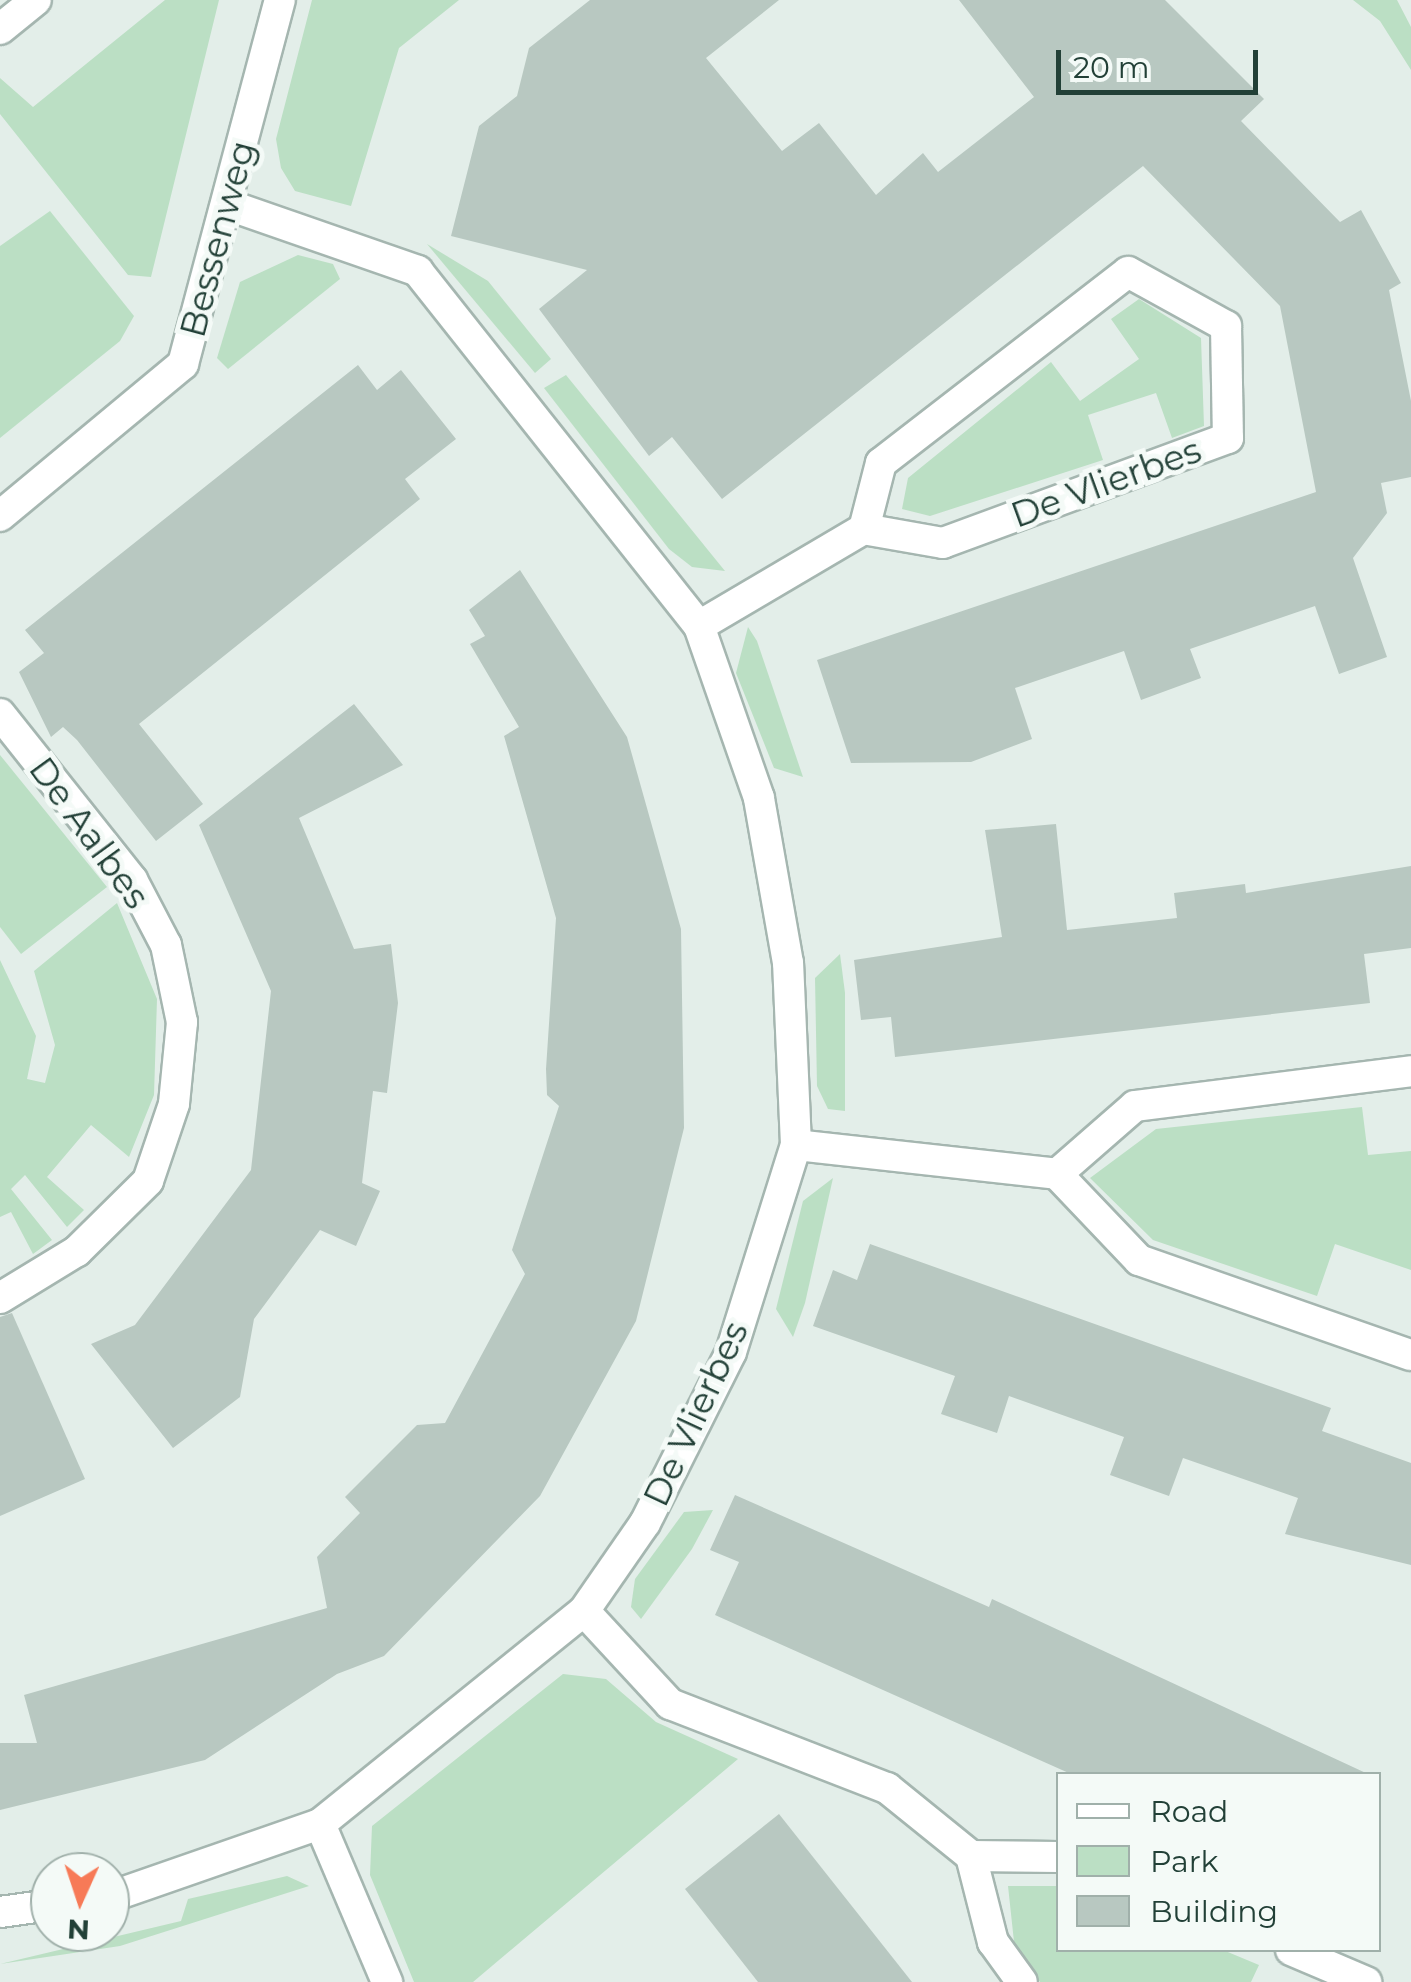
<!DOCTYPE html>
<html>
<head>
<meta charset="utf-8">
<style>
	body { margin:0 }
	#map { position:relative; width:1411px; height:1982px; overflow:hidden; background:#e3eee9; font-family:Montserrat,sans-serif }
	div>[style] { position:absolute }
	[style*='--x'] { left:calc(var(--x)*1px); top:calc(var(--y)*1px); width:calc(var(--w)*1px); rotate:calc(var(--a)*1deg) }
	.green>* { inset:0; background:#bbdfc4 }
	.building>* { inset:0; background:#b8c8c1 }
	.roads { filter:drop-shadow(2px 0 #a5b6b0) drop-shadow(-2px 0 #a5b6b0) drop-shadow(0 2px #a5b6b0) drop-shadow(0 -2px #a5b6b0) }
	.minor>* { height:30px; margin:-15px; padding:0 15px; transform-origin:15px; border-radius:15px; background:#fff }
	span { translate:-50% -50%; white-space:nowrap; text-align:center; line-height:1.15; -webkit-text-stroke:10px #f4faf7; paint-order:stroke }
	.street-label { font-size:35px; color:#224037 }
	.legend { position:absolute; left:1056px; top:1772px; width:325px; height:180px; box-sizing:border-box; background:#f4faf7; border:2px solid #a0b0aa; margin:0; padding:12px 18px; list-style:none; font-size:30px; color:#224037 }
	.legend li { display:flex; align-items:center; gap:20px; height:50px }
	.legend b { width:50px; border:2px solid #a0b0aa }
	.north { position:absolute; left:30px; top:1852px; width:100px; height:100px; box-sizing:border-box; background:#f4faf7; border:2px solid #a0b0aa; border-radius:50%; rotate:183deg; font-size:28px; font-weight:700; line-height:40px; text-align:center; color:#224037 }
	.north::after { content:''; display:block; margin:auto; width:35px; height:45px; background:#f77a57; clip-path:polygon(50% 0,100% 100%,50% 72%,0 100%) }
	.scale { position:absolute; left:1056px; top:50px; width:202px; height:45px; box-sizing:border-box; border:5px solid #224037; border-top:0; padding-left:12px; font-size:30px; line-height:35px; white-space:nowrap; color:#224037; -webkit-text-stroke:8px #f4faf7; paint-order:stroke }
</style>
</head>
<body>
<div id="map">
	<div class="green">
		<div style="clip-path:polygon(165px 0,219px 0,151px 277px,128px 275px,0 114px,0 78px,33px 107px)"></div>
		<div style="clip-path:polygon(312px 0,459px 0,399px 48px,351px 206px,295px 191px,281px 168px,276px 139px)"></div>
		<div style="clip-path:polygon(1353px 0,1397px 0,1411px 27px,1411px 70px,1380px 21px)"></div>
		<div style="clip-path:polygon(50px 211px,134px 316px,120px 341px,0 438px,0 246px)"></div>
		<div style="clip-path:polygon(427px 244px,488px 281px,551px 359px,535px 373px)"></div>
		<div style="clip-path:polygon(298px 255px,333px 264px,340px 279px,228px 369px,217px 358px,240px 282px)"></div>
		<div style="clip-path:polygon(1139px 299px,1201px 338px,1204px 426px,1172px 438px,1156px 393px,1088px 415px,1103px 460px,930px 516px,902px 509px,908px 478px,1051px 362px,1080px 401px,1139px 359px,1111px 319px)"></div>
		<div style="clip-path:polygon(566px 375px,725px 571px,692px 567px,669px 549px,544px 388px)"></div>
		<div style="clip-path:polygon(748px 627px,757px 641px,803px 777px,774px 768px,736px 673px)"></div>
		<div style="clip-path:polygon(0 755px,107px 887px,21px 954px,0 927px)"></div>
		<div style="clip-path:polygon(117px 903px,157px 999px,154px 1095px,129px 1157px,91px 1125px,47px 1177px,84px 1210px,67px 1227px,25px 1175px,11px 1189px,52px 1240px,33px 1254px,11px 1212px,0 1217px,0 960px,36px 1036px,27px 1079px,45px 1083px,55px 1045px,34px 971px)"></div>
		<div style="clip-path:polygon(840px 954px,845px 993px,845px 1111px,828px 1109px,817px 1086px,815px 978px)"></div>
		<div style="clip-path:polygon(1362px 1107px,1368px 1155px,1411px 1151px,1411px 1270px,1335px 1244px,1317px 1296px,1153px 1240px,1090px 1178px,1156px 1129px)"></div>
		<div style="clip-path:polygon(833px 1178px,805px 1303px,793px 1337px,776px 1309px,803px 1201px)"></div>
		<div style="clip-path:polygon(713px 1510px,692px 1549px,641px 1619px,631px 1607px,635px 1579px,684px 1512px)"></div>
		<div style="clip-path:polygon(563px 1674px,606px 1679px,656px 1722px,738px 1759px,473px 1982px,414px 1982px,370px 1875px,372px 1826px)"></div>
		<div style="clip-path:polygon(287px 1876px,309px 1886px,120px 1946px,0 1964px,181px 1921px,188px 1899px)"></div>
		<div style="clip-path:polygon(1008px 1886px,1058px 1886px,1058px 1950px,1223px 1950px,1259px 1965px,1251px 1982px,1040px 1982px,1015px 1951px)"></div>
	</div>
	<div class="building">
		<div style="clip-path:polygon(590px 0,779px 0,706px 58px,782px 151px,819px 123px,876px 195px,923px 153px,938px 172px,1034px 97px,959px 0,1165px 0,1264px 99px,1241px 121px,1340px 222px,1361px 210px,1401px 283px,1389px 290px,1411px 401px,1411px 477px,1381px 483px,1387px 513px,1353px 558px,1387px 657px,1339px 674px,1315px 606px,1190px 649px,1201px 678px,1141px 700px,1124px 651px,1015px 688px,1032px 739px,971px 762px,851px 763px,817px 660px,1316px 492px,1280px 306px,1143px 166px,722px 499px,672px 437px,649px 456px,539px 309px,587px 270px,451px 236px,479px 126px,517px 96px,529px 48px)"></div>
		<div style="clip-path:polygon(358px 365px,377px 390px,401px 370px,456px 439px,405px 479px,420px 499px,139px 724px,203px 804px,156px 841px,77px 740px,63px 727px,51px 737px,19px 672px,44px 653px,25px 630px)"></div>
		<div style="clip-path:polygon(520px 570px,627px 737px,681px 929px,684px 1128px,636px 1321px,540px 1496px,384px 1656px,337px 1674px,205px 1760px,0 1810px,0 1743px,37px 1743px,24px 1695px,327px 1608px,317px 1557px,360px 1513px,345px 1497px,417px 1425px,445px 1423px,525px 1274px,512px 1250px,559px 1106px,547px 1095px,546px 1069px,556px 918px,504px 736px,519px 727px,470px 644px,485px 636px,469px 610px)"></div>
		<div style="clip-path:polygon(354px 704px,403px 765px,299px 818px,354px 949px,391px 944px,398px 1003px,387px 1093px,373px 1091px,362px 1183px,380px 1191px,356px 1246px,320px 1230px,254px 1319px,240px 1397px,173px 1448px,91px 1344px,135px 1325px,251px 1170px,271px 991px,199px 825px)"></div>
		<div style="clip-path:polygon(1056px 824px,1067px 930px,1177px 918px,1174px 893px,1245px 884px,1246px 893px,1411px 866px,1411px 948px,1364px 954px,1370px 1003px,895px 1057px,891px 1017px,861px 1020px,854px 960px,1002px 937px,985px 830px)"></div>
		<div style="clip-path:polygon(870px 1244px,1331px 1408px,1322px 1431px,1411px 1463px,1411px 1565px,1285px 1534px,1298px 1498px,1183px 1458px,1169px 1496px,1110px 1475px,1124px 1437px,1009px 1396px,997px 1433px,941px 1414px,955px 1376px,813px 1326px,833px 1270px,857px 1280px)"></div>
		<div style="clip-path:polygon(12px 1313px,85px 1479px,0 1516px,0 1317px)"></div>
		<div style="clip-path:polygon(735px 1495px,989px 1607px,992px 1599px,1368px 1774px,1071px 1774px,715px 1615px,739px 1562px,710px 1550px)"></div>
		<div style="clip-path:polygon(779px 1814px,912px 1982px,758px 1982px,685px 1889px)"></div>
	</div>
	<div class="roads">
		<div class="minor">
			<div style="--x:0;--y:29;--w:46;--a:-38.9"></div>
			<div style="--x:1128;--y:272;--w:112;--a:28.9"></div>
			<div style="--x:1226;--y:326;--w:112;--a:89"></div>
			<div style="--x:1228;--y:438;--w:304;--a:159.8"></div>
			<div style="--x:943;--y:543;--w:80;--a:-170"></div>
			<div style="--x:864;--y:529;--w:68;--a:-75.6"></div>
			<div style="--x:881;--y:463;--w:312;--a:-37.7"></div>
			<div style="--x:0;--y:516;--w:238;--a:-39.7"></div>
			<div style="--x:183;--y:364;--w:377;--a:-75.1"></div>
			<div style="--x:699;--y:626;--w:191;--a:-30.5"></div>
			<div style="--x:0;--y:714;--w:212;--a:51.5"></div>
			<div style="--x:132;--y:880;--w:73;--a:62.4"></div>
			<div style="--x:166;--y:945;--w:79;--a:78.3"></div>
			<div style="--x:182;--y:1022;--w:82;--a:95.6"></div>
			<div style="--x:174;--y:1104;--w:81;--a:108.7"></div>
			<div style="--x:148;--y:1181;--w:100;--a:135.4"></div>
			<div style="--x:77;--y:1251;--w:90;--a:148.6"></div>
			<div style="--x:796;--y:1145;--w:263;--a:6.3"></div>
			<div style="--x:1057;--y:1174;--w:119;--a:46.4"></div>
			<div style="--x:1139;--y:1260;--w:288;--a:19.3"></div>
			<div style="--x:1057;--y:1174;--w:103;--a:-41.1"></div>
			<div style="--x:1135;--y:1106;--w:278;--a:-7.2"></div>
			<div style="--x:584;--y:1611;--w:127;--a:47.2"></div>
			<div style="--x:670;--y:1704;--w:233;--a:21.2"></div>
			<div style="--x:887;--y:1788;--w:108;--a:39"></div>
			<div style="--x:971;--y:1856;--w:89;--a:75.7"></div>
			<div style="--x:993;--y:1942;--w:49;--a:54.1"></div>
			<div style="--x:320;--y:1824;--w:172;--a:67"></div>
			<div style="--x:971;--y:1856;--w:87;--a:0.7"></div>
			<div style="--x:110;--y:1897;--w:222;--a:-19.2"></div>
			<div style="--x:320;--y:1824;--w:339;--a:-38.9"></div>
			<div style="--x:584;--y:1611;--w:107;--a:-55.3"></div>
			<div style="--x:645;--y:1523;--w:191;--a:-63.3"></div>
			<div style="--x:731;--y:1352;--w:217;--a:-72.6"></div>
			<div style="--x:796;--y:1145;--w:182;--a:-92.5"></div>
			<div style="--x:788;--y:963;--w:168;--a:-100"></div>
			<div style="--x:759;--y:798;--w:182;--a:-109.2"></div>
			<div style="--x:699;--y:626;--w:453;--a:-128.4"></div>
			<div style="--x:418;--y:271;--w:200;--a:-160.8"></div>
			<div style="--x:0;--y:1912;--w:50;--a:-8"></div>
			<div style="--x:1291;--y:1950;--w:82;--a:23.1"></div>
		</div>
	</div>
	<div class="street-label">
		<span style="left:218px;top:239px;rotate:-75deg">Bessenweg</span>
		<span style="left:1106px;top:483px;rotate:-20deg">De Vlierbes</span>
		<span style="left:89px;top:833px;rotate:54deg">De Aalbes</span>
		<span style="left:696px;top:1414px;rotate:-65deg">De Vlierbes</span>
	</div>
	<ul class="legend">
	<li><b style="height:12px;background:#fff"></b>Road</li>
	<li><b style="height:28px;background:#bbdfc4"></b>Park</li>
	<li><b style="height:28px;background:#b8c8c1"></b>Building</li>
	</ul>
	<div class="north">N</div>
	<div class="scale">20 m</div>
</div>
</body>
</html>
